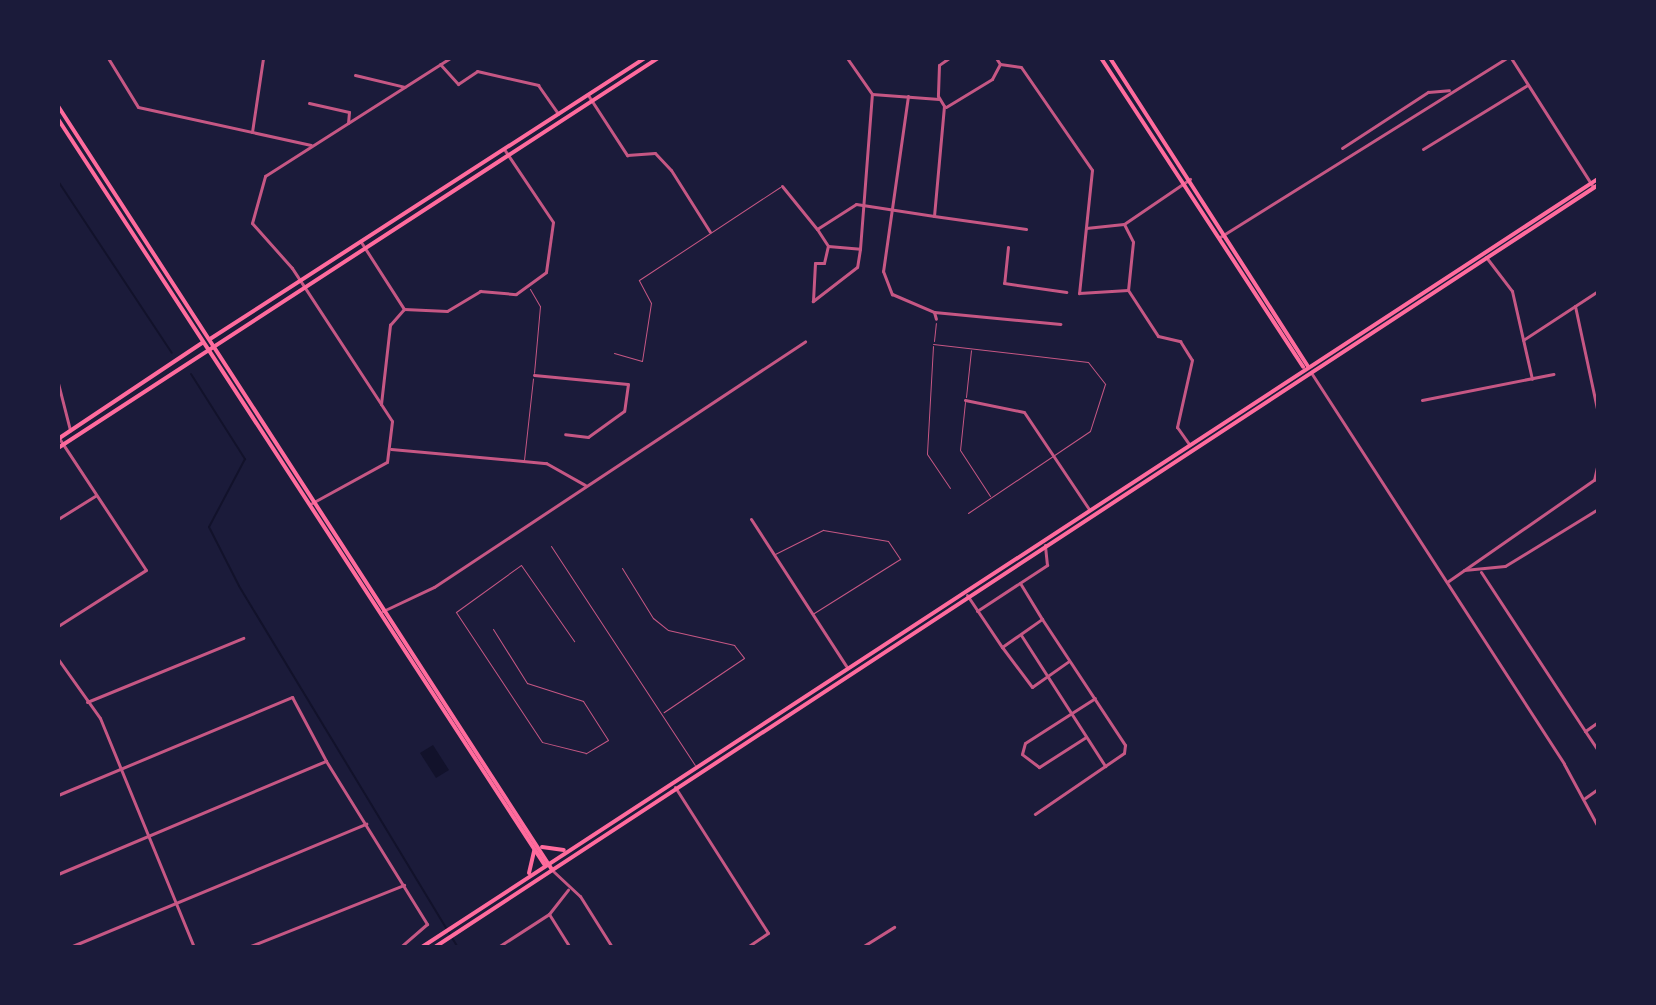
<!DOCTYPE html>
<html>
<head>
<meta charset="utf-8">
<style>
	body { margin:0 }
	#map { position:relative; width:1656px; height:1005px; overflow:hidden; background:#1b1b3a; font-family:Rubik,sans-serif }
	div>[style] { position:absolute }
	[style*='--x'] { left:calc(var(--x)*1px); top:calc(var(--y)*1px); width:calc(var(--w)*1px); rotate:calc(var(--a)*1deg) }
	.water>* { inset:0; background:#12122b }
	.stream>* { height:2px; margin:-1px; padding:0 1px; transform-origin:1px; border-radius:1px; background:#12122b }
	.service>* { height:1px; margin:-0.5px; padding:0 0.5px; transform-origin:0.5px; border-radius:0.5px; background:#c65784 }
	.minor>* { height:3px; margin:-1.5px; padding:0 1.5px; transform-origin:1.5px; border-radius:1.5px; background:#c65784 }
	.tertiary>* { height:3px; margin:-1.5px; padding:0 1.5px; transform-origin:1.5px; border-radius:1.5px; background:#c65784 }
	.secondary>* { height:4px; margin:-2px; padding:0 2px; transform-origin:2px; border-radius:2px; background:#ff6b9d }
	span { translate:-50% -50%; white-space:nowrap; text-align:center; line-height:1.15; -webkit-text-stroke:6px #1b1b3a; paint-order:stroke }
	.frame { position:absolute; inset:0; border:60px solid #1b1b3a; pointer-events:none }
</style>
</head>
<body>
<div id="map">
	<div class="water">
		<div style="clip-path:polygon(433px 745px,449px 770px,436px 778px,420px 753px)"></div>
	</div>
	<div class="stream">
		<div style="--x:58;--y:181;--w:206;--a:56.5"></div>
		<div style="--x:191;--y:374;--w:101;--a:57.6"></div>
		<div style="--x:245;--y:459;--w:77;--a:117.9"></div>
		<div style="--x:209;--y:527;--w:66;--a:63"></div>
		<div style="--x:239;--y:586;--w:422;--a:58.8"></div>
	</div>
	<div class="service">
		<div style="--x:530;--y:289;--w:20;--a:60"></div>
		<div style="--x:540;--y:306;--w:67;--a:95.1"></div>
		<div style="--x:934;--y:341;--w:18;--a:-84"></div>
		<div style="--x:933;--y:344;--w:156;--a:6.6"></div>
		<div style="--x:1088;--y:362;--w:28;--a:52"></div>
		<div style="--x:1105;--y:384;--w:49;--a:107.7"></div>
		<div style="--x:1090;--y:431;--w:147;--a:146.1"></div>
		<div style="--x:933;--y:346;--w:108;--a:93.2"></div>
		<div style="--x:927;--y:454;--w:41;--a:55.9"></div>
		<div style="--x:614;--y:353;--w:29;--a:16"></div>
		<div style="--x:642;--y:361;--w:59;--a:-81.2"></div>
		<div style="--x:651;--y:303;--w:26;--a:-118"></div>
		<div style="--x:639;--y:280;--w:169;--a:-33.4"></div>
		<div style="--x:966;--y:397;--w:47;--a:-83.9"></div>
		<div style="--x:965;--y:402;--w:48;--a:95.9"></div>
		<div style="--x:960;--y:450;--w:55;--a:56.9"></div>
		<div style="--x:524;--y:460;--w:82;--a:-83.7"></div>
		<div style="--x:551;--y:546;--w:262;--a:56.7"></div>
		<div style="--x:775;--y:554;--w:54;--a:-26.6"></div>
		<div style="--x:823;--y:530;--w:66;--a:9.6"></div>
		<div style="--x:888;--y:541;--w:22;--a:56"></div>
		<div style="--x:900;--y:559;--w:102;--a:147.9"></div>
		<div style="--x:622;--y:568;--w:59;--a:58.2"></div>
		<div style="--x:653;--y:618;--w:19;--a:39"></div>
		<div style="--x:668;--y:630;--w:68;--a:12.8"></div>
		<div style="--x:734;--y:645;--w:16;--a:52"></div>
		<div style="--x:744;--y:658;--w:97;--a:146"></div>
		<div style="--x:493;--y:629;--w:64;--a:57.8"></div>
		<div style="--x:527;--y:683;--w:59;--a:17.8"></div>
		<div style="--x:583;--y:701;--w:46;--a:57.3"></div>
		<div style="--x:608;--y:740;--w:26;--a:149"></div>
		<div style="--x:586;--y:753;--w:45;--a:-166"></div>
		<div style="--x:542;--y:742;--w:156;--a:-123.5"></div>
		<div style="--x:456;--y:612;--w:80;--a:-35.9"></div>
		<div style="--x:521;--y:565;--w:93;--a:55.1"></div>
	</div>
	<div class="minor">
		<div style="--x:108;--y:58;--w:57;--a:58.5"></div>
		<div style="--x:138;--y:107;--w:177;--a:12.4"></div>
		<div style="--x:847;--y:58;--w:44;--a:55.2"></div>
		<div style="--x:872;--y:94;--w:67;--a:4.3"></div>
		<div style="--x:949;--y:58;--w:12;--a:145"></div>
		<div style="--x:939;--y:65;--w:31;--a:92"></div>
		<div style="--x:938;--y:96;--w:12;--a:59"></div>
		<div style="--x:944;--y:106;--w:110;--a:95.2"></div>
		<div style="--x:934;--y:216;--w:93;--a:8"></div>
		<div style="--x:996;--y:58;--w:7;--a:56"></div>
		<div style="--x:1000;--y:64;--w:21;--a:8"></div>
		<div style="--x:1021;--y:67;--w:125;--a:55.4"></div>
		<div style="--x:1092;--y:170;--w:124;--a:96"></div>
		<div style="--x:1079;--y:293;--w:49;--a:-3.5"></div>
		<div style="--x:1511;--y:58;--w:151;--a:57.5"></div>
		<div style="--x:440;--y:64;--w:27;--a:48"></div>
		<div style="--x:458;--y:84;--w:23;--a:-34"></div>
		<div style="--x:477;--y:71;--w:63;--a:12.9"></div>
		<div style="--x:538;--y:85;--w:35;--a:55"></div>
		<div style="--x:355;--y:75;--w:51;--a:13.5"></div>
		<div style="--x:588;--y:95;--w:72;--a:57"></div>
		<div style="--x:627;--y:155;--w:28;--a:-4"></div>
		<div style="--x:655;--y:153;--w:23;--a:47"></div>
		<div style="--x:671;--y:170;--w:73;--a:57.8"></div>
		<div style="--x:908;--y:96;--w:177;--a:98.1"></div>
		<div style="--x:883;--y:271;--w:25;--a:69"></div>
		<div style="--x:892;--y:294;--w:46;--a:23.2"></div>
		<div style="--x:934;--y:312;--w:7;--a:74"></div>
		<div style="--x:309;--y:103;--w:41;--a:12.7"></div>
		<div style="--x:349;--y:112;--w:11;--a:95"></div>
		<div style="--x:946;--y:107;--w:54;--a:-31.3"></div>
		<div style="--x:992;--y:79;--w:17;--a:-62"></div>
		<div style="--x:252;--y:132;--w:75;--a:-81.5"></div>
		<div style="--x:1342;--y:148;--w:103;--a:-33.1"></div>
		<div style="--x:1428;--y:92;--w:21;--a:-5"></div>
		<div style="--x:1423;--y:149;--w:121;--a:-31.5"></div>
		<div style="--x:782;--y:186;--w:55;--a:50.9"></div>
		<div style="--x:817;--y:229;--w:46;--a:-32.7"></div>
		<div style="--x:856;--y:204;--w:79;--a:8.7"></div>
		<div style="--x:1124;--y:224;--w:20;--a:63"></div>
		<div style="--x:1133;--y:242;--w:48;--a:95.9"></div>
		<div style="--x:1128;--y:290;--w:55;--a:56.9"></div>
		<div style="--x:1158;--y:336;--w:23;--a:13"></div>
		<div style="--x:1180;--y:341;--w:22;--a:58"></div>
		<div style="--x:1192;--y:360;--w:69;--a:102.6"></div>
		<div style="--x:1177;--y:427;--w:21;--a:55"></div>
		<div style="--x:1086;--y:228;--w:38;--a:-6"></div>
		<div style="--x:1124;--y:224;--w:80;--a:-34.3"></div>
		<div style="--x:817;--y:229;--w:20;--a:57"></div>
		<div style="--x:1220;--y:237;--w:337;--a:-32"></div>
		<div style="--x:361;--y:242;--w:80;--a:57.3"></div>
		<div style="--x:828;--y:246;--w:32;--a:5"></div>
		<div style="--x:860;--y:249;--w:18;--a:99"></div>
		<div style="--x:857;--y:267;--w:56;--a:142.3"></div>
		<div style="--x:813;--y:301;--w:38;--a:-87"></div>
		<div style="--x:815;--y:263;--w:9;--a:0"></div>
		<div style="--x:824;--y:263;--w:17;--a:-77"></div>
		<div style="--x:1008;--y:247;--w:36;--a:96"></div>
		<div style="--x:1004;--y:283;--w:63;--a:8.3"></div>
		<div style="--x:860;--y:249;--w:155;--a:-85.6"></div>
		<div style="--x:1486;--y:257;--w:43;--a:52.6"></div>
		<div style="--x:1512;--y:291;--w:90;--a:77.2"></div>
		<div style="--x:1575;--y:306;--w:109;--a:77.9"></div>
		<div style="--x:404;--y:309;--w:43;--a:2.7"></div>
		<div style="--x:447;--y:311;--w:39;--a:-31"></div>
		<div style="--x:480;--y:291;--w:36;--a:5"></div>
		<div style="--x:516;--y:294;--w:37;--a:-36"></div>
		<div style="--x:546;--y:272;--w:50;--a:-82"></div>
		<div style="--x:553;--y:222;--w:88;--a:-123.9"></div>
		<div style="--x:934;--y:312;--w:127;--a:5.4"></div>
		<div style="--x:1523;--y:340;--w:90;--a:-33.2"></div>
		<div style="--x:534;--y:375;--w:94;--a:5.5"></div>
		<div style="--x:628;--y:384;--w:27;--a:98"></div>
		<div style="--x:624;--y:411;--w:44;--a:144.2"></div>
		<div style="--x:588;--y:437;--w:23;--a:-173"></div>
		<div style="--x:58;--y:383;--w:49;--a:75.7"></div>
		<div style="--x:965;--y:400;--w:60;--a:11.5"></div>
		<div style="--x:1024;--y:412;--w:117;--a:56.2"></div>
		<div style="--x:1422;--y:400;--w:134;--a:-11.2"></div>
		<div style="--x:381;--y:404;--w:163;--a:-123.2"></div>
		<div style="--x:292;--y:268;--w:60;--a:-131.6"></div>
		<div style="--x:252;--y:223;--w:49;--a:-74.5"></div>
		<div style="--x:265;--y:176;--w:219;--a:-32.5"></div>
		<div style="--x:391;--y:449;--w:156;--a:5.2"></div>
		<div style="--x:546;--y:463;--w:45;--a:29.4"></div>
		<div style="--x:312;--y:503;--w:85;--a:-28.7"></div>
		<div style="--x:387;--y:462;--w:41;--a:-83"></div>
		<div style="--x:392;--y:421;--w:20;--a:-123"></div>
		<div style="--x:381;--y:404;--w:80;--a:-83.5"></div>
		<div style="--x:390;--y:325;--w:21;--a:-49"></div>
		<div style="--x:58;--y:519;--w:44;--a:-31.9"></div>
		<div style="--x:751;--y:519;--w:175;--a:57.1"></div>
		<div style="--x:1464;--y:570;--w:41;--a:-5.6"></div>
		<div style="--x:1505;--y:566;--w:109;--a:-31.5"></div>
		<div style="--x:1481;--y:572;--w:190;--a:56.8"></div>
		<div style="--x:1447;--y:582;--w:179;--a:-34.8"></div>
		<div style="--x:1594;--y:480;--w:18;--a:-77"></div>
		<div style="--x:1020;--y:583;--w:42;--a:58.6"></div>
		<div style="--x:967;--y:595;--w:63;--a:56.1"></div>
		<div style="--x:1002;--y:647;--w:49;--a:-35"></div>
		<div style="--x:1042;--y:619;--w:151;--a:56.6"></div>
		<div style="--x:1125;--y:745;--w:8;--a:97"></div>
		<div style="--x:1124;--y:753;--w:108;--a:145.6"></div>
		<div style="--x:383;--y:611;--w:56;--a:-25.2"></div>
		<div style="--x:434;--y:587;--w:445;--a:-33.5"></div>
		<div style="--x:977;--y:611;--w:84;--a:-33.3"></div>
		<div style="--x:1047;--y:565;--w:20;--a:-96"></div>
		<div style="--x:58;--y:626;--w:104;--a:-32.5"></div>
		<div style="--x:146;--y:570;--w:158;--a:-123.4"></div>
		<div style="--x:1021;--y:635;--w:156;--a:57.3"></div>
		<div style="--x:1002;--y:647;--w:50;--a:53.1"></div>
		<div style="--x:1032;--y:687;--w:45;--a:-35.1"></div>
		<div style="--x:58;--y:659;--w:72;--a:54.6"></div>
		<div style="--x:100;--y:718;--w:248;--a:67.7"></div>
		<div style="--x:87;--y:702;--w:169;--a:-22.3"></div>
		<div style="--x:1598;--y:722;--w:16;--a:145"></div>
		<div style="--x:1585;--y:731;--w:23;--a:56"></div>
		<div style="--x:1086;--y:737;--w:56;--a:147.4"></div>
		<div style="--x:1039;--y:767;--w:21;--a:-143"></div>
		<div style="--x:1022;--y:754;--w:11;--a:-75"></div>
		<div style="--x:1025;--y:743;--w:83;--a:-32.7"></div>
		<div style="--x:675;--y:787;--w:173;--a:57.5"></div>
		<div style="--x:768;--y:933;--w:25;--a:146"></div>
		<div style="--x:58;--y:795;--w:254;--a:-22.7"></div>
		<div style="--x:292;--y:697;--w:72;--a:62"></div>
		<div style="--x:326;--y:761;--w:192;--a:58.2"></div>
		<div style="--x:427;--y:924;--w:35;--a:139"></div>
		<div style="--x:1585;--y:798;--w:16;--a:-35"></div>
		<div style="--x:553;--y:871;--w:37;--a:43"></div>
		<div style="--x:580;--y:896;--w:60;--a:57.9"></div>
		<div style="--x:58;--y:874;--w:291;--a:-22.9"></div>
		<div style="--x:549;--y:914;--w:39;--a:58"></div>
		<div style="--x:70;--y:947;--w:321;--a:-22.6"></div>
		<div style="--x:248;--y:947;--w:168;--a:-21.7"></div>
		<div style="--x:498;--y:947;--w:61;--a:-32.9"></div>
		<div style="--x:549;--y:914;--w:31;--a:-52"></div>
		<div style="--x:862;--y:947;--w:38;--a:-32"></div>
	</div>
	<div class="tertiary">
		<div style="--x:1312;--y:374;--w:464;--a:57.1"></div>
		<div style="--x:1564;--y:764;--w:72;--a:61.6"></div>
	</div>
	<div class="secondary">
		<div style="--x:1101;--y:58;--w:369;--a:56.8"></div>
		<div style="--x:1110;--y:58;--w:366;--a:57.3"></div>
		<div style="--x:58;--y:106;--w:908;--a:57.1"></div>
		<div style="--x:58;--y:119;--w:890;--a:56.88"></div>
		<div style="--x:210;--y:339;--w:518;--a:-32.86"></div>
		<div style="--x:58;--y:439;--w:173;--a:-33.7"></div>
		<div style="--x:58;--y:448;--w:716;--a:-33.02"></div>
		<div style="--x:542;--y:847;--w:22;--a:8"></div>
		<div style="--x:529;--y:873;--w:23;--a:-77"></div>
		<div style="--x:422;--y:947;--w:1405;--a:-33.15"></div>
		<div style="--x:435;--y:947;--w:1390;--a:-33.23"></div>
	</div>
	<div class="frame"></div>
</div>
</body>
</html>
